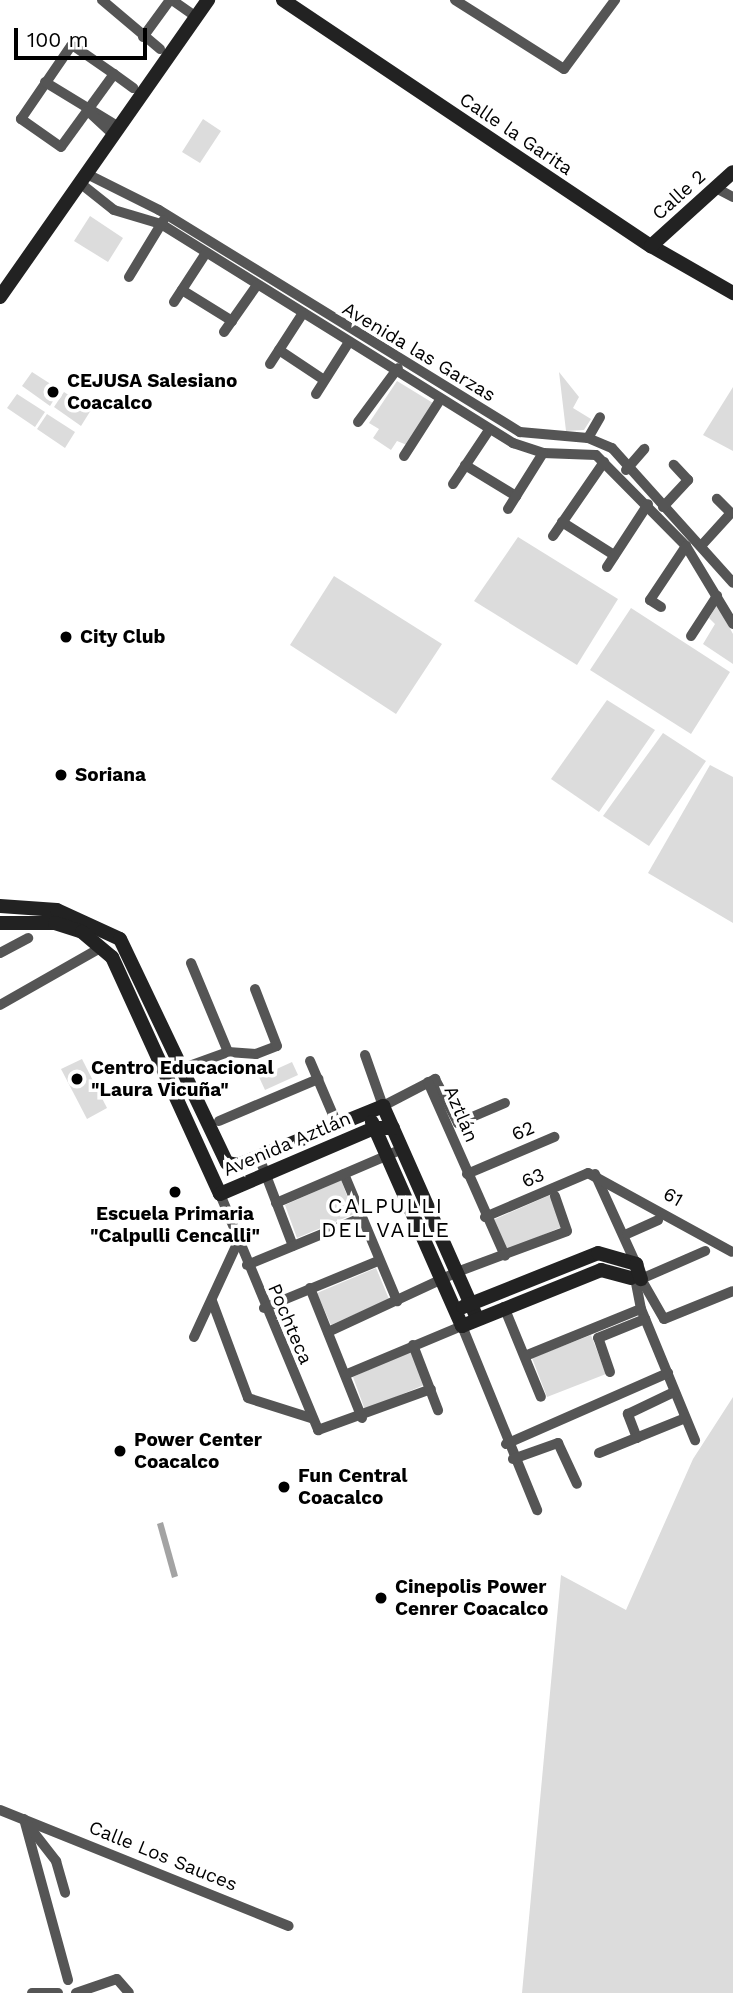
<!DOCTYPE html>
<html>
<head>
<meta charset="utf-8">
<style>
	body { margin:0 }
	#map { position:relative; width:733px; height:1993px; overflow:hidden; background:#fff; font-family:"Work Sans",sans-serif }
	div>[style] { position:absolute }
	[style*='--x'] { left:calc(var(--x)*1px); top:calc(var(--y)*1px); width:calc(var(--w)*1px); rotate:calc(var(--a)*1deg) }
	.green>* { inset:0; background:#dcdcdc }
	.water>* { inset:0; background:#a3a3a3 }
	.street>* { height:10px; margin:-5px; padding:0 5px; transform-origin:5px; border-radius:5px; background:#555 }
	.secondary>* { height:14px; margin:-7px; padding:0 7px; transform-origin:7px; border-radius:7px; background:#222 }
	.dots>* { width:19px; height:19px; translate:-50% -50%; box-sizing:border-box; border:4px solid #fff; border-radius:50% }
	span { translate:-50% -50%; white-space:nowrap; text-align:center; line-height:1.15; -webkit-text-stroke:7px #fff; paint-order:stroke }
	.street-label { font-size:19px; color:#000 }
	.poi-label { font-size:19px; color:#000; font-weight:700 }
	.left { translate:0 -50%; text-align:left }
	.neighbourhood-label { font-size:21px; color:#000; letter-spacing:2px }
	.scale { position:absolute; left:14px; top:28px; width:133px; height:32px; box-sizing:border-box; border:4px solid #000; border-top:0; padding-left:9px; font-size:21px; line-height:24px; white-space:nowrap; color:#000; -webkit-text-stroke:5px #fff; paint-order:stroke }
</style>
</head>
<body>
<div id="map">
	<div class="green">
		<div style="clip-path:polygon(203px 119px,221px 131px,200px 163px,182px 152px)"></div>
		<div style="clip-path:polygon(90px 216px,123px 238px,108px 262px,74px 241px)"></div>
		<div style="clip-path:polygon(32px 372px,60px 390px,50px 406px,22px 386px)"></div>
		<div style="clip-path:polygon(559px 372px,579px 397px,573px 408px,591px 419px,584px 430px,566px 431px)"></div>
		<div style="clip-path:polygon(397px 381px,433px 403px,407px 445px,397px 441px,391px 450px,373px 438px,379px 429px,369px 423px)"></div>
		<div style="clip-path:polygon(733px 387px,733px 451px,703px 435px)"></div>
		<div style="clip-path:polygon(64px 392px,91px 410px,81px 426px,54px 407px)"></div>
		<div style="clip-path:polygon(17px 394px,45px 412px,35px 427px,7px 408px)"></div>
		<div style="clip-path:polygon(47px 414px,75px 432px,65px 448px,37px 429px)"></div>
		<div style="clip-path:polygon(518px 537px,618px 599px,577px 665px,474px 601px)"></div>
		<div style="clip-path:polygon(334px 576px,442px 644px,396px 714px,290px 645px)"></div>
		<div style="clip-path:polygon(717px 605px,733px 634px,733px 664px,703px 644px,715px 624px,709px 618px)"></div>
		<div style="clip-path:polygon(631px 608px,730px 672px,691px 734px,590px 670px)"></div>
		<div style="clip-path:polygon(607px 700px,655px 730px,599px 812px,551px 779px)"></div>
		<div style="clip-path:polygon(663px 733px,706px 761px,649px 846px,603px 816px)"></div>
		<div style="clip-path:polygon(710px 765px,733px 777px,733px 923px,648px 873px)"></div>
		<div style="clip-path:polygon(82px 1059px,107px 1108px,87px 1119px,61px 1069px)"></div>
		<div style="clip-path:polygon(292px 1062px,298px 1075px,265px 1090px,259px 1077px)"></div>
		<div style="clip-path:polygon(341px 1180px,354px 1214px,297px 1238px,285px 1205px)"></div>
		<div style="clip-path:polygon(550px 1195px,564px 1226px,507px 1250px,493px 1220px)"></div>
		<div style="clip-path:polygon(376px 1268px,389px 1299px,331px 1325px,317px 1293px)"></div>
		<div style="clip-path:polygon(591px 1335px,606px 1374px,547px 1397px,532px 1358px)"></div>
		<div style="clip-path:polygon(412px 1350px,424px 1385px,365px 1410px,353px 1377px)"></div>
		<div style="clip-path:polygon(733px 1397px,733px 1993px,522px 1993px,561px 1575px,626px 1610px,693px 1459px)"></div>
	</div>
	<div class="water">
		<div style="clip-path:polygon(163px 1522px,178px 1576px,172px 1578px,157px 1524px)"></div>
	</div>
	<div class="street">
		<div style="--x:102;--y:0;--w:76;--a:40.2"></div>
		<div style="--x:172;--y:0;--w:29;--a:35"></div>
		<div style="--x:455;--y:0;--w:129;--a:32.3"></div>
		<div style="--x:564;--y:69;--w:86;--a:-53.5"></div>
		<div style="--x:143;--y:37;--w:46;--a:-53.9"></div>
		<div style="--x:114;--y:74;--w:90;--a:126"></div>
		<div style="--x:61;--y:147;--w:49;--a:-145"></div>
		<div style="--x:21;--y:119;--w:88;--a:-55.6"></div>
		<div style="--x:71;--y:46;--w:4;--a:14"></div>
		<div style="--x:75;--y:47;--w:47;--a:34.7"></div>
		<div style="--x:114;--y:74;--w:24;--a:36"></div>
		<div style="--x:45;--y:82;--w:87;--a:31.3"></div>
		<div style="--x:88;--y:111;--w:35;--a:43"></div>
		<div style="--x:87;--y:174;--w:80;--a:26.6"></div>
		<div style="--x:159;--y:210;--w:424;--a:31.6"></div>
		<div style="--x:520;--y:432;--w:68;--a:5"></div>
		<div style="--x:588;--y:438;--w:26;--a:23"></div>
		<div style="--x:612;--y:448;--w:181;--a:48.1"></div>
		<div style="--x:80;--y:183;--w:43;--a:38.5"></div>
		<div style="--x:114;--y:210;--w:49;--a:16.6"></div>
		<div style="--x:161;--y:224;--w:415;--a:31.9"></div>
		<div style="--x:513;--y:443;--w:32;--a:18"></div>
		<div style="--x:543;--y:453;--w:53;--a:2.2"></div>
		<div style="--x:596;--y:455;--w:128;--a:45.3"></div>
		<div style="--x:686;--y:546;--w:91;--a:58.9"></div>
		<div style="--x:716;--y:188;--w:19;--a:28"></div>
		<div style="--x:129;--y:277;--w:66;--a:-58.7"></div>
		<div style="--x:182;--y:290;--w:59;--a:31.8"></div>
		<div style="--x:174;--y:302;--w:59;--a:-56.9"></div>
		<div style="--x:224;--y:332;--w:57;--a:-54.9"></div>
		<div style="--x:279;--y:350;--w:54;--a:33.7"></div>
		<div style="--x:270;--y:364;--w:61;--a:-57.1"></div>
		<div style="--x:316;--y:394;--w:62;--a:-57.6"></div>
		<div style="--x:358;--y:422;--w:67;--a:-53.5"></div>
		<div style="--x:588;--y:438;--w:24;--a:-60"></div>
		<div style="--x:404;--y:456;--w:67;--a:-57.3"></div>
		<div style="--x:465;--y:465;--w:60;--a:31.3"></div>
		<div style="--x:626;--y:470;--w:28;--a:-49"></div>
		<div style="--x:453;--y:484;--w:65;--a:-56.3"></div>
		<div style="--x:663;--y:507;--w:37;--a:-47"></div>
		<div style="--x:688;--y:480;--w:21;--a:-133"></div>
		<div style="--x:508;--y:509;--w:66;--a:-58"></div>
		<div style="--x:562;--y:522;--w:62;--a:32.4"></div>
		<div style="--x:553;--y:536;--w:90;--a:-55.4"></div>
		<div style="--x:701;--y:546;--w:45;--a:-47.7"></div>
		<div style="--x:731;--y:513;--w:20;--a:-135"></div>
		<div style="--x:607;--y:567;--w:75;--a:-56.9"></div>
		<div style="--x:661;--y:607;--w:13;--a:-148"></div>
		<div style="--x:650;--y:600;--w:65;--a:-56.3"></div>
		<div style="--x:691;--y:636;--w:48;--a:-57"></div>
		<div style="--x:0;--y:953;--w:32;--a:-28"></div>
		<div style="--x:191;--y:963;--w:96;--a:67.4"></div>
		<div style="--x:0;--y:1005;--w:117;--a:-29.6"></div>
		<div style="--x:365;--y:1055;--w:54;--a:70.6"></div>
		<div style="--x:383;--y:1106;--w:59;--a:-27.4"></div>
		<div style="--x:435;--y:1079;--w:50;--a:62.4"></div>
		<div style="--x:458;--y:1123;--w:51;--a:-23.1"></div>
		<div style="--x:310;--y:1061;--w:69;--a:66.8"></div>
		<div style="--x:181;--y:1069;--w:50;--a:-19.9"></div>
		<div style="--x:228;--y:1052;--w:28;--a:4"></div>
		<div style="--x:256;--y:1054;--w:22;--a:-21"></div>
		<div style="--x:277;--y:1046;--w:61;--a:-111.1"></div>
		<div style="--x:428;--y:1082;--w:190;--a:66.1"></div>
		<div style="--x:219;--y:1121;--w:108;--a:-23"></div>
		<div style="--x:259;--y:1157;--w:95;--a:69.1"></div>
		<div style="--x:344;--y:1174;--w:138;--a:67.3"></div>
		<div style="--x:467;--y:1174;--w:95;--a:-23"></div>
		<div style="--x:595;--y:1174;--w:99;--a:65.5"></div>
		<div style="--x:220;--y:1194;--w:256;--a:67.4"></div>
		<div style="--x:318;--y:1430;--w:120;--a:-19.9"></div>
		<div style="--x:276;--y:1203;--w:137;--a:-23.2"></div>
		<div style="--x:485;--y:1217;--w:112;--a:-23.1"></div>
		<div style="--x:588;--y:1173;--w:164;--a:28.7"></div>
		<div style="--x:627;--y:1234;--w:34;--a:-24"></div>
		<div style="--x:247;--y:1265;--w:123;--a:-22.4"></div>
		<div style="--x:635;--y:1278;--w:32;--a:79"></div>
		<div style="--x:641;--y:1309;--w:142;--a:67.6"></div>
		<div style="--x:641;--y:1279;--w:46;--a:60.1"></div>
		<div style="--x:664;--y:1319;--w:74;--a:-22.1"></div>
		<div style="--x:641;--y:1279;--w:70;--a:-23.6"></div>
		<div style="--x:310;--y:1288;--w:140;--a:68.2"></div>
		<div style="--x:212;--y:1301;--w:103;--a:69.6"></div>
		<div style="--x:248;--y:1398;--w:66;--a:17.6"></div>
		<div style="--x:504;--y:1307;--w:97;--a:67.7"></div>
		<div style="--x:264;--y:1308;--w:123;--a:-22.4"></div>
		<div style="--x:328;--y:1332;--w:142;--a:-24.9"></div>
		<div style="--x:457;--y:1272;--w:117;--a:-20.4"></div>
		<div style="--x:567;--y:1231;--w:37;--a:-109"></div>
		<div style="--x:194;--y:1337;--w:102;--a:-65.2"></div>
		<div style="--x:413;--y:1345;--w:70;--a:69"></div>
		<div style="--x:525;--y:1356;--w:125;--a:-22.1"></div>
		<div style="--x:610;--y:1372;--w:36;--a:-109"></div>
		<div style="--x:598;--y:1338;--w:51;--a:-22"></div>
		<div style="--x:347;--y:1374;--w:125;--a:-22.7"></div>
		<div style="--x:462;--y:1326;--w:199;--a:67.8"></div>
		<div style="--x:637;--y:1438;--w:26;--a:-111"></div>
		<div style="--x:628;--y:1414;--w:51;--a:-25.6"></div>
		<div style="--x:506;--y:1444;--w:177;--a:-23.7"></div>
		<div style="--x:599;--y:1453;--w:93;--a:-22.1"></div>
		<div style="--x:513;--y:1459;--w:48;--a:-19.6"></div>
		<div style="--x:558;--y:1443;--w:45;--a:65.1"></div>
		<div style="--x:0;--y:1810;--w:311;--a:21.9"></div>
		<div style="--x:24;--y:1819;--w:167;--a:74.7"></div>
		<div style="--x:28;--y:1825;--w:46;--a:52.1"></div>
		<div style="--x:56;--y:1861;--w:33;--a:74"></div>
		<div style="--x:32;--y:1993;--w:26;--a:0"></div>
		<div style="--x:76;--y:1993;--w:43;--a:-18.9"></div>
		<div style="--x:117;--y:1979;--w:18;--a:49"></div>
	</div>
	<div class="secondary">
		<div style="--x:283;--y:0;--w:443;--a:33.8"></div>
		<div style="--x:651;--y:246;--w:95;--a:29.8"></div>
		<div style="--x:651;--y:246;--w:110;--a:-42.1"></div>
		<div style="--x:0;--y:297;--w:363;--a:-55"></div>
		<div style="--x:0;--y:906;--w:57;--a:4"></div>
		<div style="--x:57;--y:910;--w:69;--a:24.7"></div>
		<div style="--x:120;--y:939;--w:248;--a:64.5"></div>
		<div style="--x:227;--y:1163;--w:11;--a:10"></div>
		<div style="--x:238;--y:1165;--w:157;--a:-22.1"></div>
		<div style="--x:383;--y:1106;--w:232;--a:66.1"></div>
		<div style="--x:0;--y:923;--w:55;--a:0"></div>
		<div style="--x:55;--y:923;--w:28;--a:18"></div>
		<div style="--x:82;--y:932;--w:39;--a:40"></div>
		<div style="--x:112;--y:957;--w:260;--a:65.5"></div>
		<div style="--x:220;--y:1194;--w:168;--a:-23.2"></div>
		<div style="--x:374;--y:1128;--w:19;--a:0"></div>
		<div style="--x:372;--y:1122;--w:223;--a:66.2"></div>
		<div style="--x:462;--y:1326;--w:150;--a:-21.9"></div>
		<div style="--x:601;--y:1270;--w:31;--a:15"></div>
		<div style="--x:463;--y:1307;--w:145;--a:-21.8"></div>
		<div style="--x:598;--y:1253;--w:40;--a:16"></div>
		<div style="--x:636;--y:1264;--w:16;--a:72"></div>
	</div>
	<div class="dots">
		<div style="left:53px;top:392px;background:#000"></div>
		<div style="left:66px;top:637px;background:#000"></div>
		<div style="left:61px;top:775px;background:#000"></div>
		<div style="left:77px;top:1079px;background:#000"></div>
		<div style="left:175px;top:1192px;background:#000"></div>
		<div style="left:120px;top:1451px;background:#000"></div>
		<div style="left:284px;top:1487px;background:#000"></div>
		<div style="left:381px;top:1598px;background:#000"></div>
	</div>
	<div class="street-label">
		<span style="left:516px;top:134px;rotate:34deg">Calle la Garita</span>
		<span style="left:679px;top:195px;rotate:-42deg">Calle 2</span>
		<span style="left:419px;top:352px;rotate:31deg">Avenida las Garzas</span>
		<span style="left:461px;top:1114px;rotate:67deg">Aztlán</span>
		<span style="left:523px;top:1131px;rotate:-23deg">62</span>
		<span style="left:287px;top:1144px;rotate:-23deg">Avenida Aztlán</span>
		<span style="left:533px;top:1178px;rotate:-23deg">63</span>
		<span style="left:673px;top:1197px;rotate:30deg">61</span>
		<span style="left:290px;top:1324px;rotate:67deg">Pochteca</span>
		<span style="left:163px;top:1856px;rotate:22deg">Calle Los Sauces</span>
	</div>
	<div class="poi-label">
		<span class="left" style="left:67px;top:392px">CEJUSA Salesiano<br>Coacalco</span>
		<span class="left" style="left:80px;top:637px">City Club</span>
		<span class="left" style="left:75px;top:775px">Soriana</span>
		<span class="left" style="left:91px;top:1079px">Centro Educacional<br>"Laura Vicuña"</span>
		<span style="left:175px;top:1225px">Escuela Primaria<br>"Calpulli Cencalli"</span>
		<span class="left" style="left:134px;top:1451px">Power Center<br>Coacalco</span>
		<span class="left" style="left:298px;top:1487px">Fun Central<br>Coacalco</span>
		<span class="left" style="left:395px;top:1598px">Cinepolis Power<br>Cenrer Coacalco</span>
	</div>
	<div class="neighbourhood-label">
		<span style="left:386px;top:1218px">CALPULLI<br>DEL VALLE</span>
	</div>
	<div class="scale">100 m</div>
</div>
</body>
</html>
